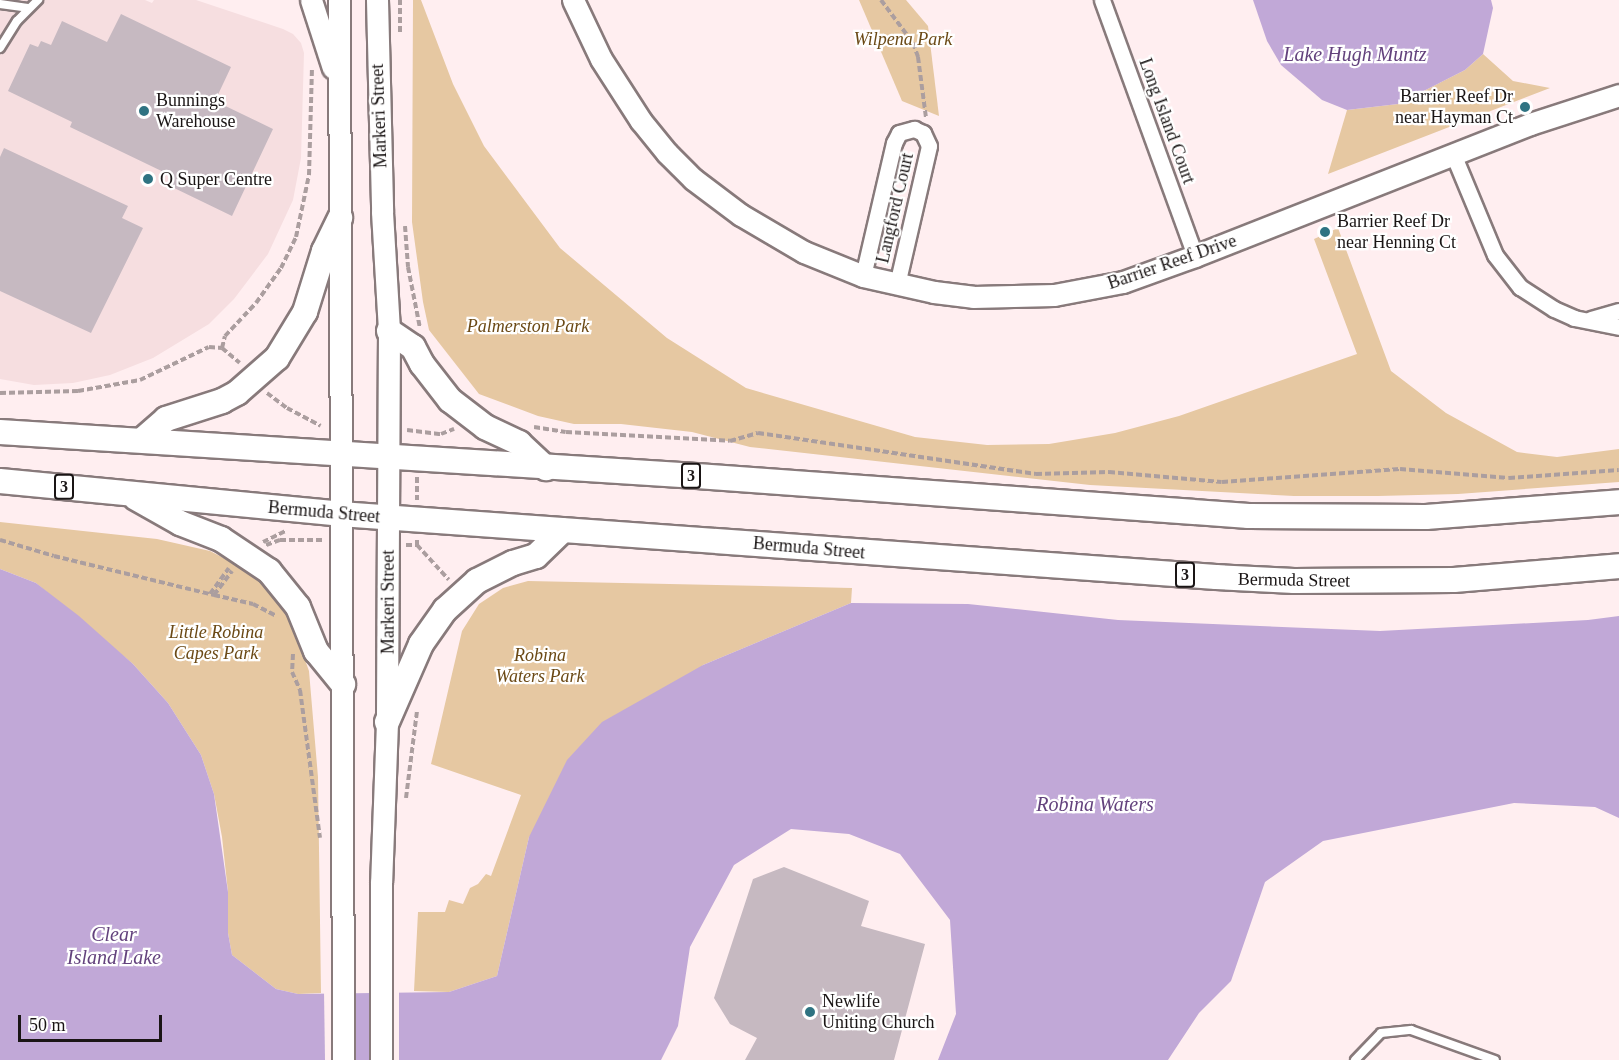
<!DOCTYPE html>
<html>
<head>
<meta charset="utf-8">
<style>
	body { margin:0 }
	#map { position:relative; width:1619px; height:1060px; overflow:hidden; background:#ffeef0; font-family:"Times New Roman",serif }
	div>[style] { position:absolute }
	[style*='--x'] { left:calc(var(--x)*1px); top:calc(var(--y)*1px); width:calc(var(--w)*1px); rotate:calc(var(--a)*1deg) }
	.built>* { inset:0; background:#f6dee0 }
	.green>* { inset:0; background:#e6c8a2 }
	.water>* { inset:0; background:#c1a8d7 }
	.pier>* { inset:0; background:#ffeef0 }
	.building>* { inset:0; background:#c6b9c1 }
	.path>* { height:4px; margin-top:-2px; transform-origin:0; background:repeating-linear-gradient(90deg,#ab9e9f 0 6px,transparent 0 9px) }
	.roads { filter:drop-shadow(2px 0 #887a7b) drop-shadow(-2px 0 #887a7b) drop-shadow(0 2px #887a7b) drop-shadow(0 -2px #887a7b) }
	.lane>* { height:8px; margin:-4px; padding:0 4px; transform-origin:4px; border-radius:4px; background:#fff }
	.street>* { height:15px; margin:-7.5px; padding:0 7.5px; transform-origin:7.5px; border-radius:7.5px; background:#fff }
	.secondary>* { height:21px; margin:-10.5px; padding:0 10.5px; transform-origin:10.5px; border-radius:10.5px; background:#fff }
	.primary>* { height:24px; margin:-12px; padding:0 12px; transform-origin:12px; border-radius:12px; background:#fff }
	.dots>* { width:16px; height:16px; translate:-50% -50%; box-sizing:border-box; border:3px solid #fff; border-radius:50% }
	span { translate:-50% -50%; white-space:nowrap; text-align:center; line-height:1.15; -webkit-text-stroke:4.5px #fff; paint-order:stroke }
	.shield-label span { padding:2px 4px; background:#fff; border:2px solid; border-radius:4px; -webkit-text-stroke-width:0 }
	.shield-label { font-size:16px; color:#1a1515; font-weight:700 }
	.park-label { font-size:18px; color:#6b4915; font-style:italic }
	.poi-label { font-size:18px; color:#1a1515 }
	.right { translate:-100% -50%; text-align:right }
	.left { translate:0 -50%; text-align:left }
	.street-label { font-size:18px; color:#1a1515 }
	.water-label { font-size:20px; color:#63427d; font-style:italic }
	.scale { position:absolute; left:18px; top:1015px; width:144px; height:27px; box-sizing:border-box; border:3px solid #1a1515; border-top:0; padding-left:8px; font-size:18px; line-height:21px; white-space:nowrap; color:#1a1515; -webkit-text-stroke:4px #fff; paint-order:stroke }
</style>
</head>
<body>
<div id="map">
	<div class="built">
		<div style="clip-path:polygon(0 0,145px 0,152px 3px,154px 0,196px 0,283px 29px,293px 34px,301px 43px,304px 53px,301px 158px,293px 200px,268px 254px,234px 299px,209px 324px,153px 358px,110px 375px,73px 383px,34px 385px,0 379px)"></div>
	</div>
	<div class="green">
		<div style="clip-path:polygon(413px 0,421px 0,453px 84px,484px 146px,560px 248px,667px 338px,746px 388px,915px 437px,987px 445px,1049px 444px,1115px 433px,1179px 416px,1357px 354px,1314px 239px,1338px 228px,1391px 371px,1446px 413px,1517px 452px,1557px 457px,1619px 449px,1619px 482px,1458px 494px,1378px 496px,1294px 496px,1090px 485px,750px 447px,692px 432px,621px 424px,574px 424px,538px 416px,479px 394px,429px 330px,423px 302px,412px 222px)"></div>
		<div style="clip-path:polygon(859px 0,906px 0,928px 26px,939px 116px,902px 101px)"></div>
		<div style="clip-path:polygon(1483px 54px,1513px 81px,1550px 88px,1328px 174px,1347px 110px,1398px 104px,1465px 70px)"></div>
		<div style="clip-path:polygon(0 522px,157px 539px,210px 551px,251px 572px,278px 600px,293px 626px,309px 671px,318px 777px,321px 993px,298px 994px,276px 989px,232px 955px,228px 933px,228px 892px,222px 837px,214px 794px,201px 755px,168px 703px,133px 664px,36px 583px,0 569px)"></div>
		<div style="clip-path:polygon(528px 581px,852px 588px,851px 603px,703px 665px,529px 837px,497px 976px,449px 992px,414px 991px,418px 912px,445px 912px,449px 900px,463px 904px,470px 888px,478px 884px,486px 874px,491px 876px,521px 795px,431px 764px,462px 631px,479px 604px,503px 588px)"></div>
	</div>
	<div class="water">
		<div style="clip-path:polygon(1253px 0,1491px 0,1493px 8px,1483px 54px,1465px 70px,1398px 104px,1347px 110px,1322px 100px,1281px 65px,1267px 41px)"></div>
		<div style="clip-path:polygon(0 569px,36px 583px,79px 616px,133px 664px,168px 703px,201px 755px,214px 794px,228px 892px,228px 933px,232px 955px,276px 989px,298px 994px,449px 992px,497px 976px,529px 837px,567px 760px,602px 722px,703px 665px,851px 603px,968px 604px,1118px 620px,1380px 631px,1588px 620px,1619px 616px,1619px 818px,1595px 807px,1514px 803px,1323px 841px,1265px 882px,1231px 981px,1199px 1013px,1168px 1060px,938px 1060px,956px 1014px,950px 920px,900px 854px,849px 834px,791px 829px,734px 865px,690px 947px,678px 1026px,661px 1060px,0 1060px)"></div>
	</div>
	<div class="pier">
		<div style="clip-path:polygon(370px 988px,399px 988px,399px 1060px,371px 1060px)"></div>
		<div style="clip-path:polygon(354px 989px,354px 1060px,325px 1060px,324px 990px)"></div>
	</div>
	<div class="building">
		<div style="clip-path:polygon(121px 14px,231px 67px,215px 101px,273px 129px,232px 216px,170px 186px,174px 177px,70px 127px,72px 122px,8px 91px,30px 44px,38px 47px,41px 41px,51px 45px,62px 21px,107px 42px)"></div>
		<div style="clip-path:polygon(4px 148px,128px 206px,122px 218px,143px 228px,91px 333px,0 291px,0 157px)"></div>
		<div style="clip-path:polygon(784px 867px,869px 901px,861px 926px,925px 944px,894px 1060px,745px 1060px,757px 1038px,730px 1024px,714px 998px,753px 879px)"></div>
	</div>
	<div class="path">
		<div style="--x:881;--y:0;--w:54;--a:53.3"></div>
		<div style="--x:913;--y:43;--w:15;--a:70"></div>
		<div style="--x:918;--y:57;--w:62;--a:82.5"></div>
		<div style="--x:400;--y:32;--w:32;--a:-90"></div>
		<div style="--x:405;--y:226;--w:41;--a:85.8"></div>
		<div style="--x:408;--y:267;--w:62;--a:78.9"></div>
		<div style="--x:222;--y:348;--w:12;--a:-76"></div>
		<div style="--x:225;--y:336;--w:45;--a:-46.8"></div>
		<div style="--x:256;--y:303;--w:43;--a:-54.5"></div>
		<div style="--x:281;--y:268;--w:34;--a:-64"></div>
		<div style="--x:296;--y:237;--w:63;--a:-78.2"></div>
		<div style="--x:309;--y:175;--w:105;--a:-88.4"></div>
		<div style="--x:0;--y:393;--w:78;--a:-1.5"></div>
		<div style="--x:78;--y:391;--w:63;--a:-10.1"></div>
		<div style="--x:140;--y:380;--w:76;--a:-25.6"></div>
		<div style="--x:209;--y:347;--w:13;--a:4"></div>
		<div style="--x:222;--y:348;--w:23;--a:40"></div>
		<div style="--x:267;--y:393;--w:25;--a:37"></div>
		<div style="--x:287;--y:408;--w:38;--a:28"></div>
		<div style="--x:534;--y:427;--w:32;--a:9"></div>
		<div style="--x:566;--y:432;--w:164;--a:3.1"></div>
		<div style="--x:730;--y:441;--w:29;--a:-16"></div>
		<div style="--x:758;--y:433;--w:281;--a:8.4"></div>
		<div style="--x:1036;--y:474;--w:73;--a:-1.6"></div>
		<div style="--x:1109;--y:472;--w:113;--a:5.1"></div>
		<div style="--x:1222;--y:482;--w:178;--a:-4.2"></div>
		<div style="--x:1400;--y:469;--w:109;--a:4.7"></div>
		<div style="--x:1509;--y:478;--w:110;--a:-4.2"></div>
		<div style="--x:407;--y:430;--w:34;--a:7"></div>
		<div style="--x:441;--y:434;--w:14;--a:-21"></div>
		<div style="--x:417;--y:477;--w:23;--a:90"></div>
		<div style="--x:0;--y:540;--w:56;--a:16.5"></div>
		<div style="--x:54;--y:556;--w:165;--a:13.7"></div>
		<div style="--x:214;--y:595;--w:30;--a:-53"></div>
		<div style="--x:263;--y:542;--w:25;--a:-26"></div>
		<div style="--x:266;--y:545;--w:15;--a:-20"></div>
		<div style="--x:280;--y:540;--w:44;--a:0"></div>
		<div style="--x:406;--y:545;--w:11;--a:0"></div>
		<div style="--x:417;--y:545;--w:5;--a:-90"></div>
		<div style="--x:417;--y:545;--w:47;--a:47.6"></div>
		<div style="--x:210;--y:594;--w:32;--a:-54"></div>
		<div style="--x:214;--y:595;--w:40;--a:13"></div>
		<div style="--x:253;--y:604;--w:25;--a:27"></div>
		<div style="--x:293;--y:654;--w:18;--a:93"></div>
		<div style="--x:292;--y:672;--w:20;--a:66"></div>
		<div style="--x:300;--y:690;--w:149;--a:82.3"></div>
		<div style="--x:406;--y:798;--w:88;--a:-82.8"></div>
	</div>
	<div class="roads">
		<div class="lane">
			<div style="--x:0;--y:4;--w:28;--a:8"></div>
			<div style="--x:0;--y:48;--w:32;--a:-58"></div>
			<div style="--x:17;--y:21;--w:30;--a:-45"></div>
			<div style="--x:1355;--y:1060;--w:37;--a:-46"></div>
			<div style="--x:1381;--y:1033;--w:30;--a:-6"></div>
			<div style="--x:1411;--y:1030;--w:89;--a:19.7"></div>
		</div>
		<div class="street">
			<div style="--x:1102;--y:0;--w:272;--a:70"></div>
			<div style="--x:1453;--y:154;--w:109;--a:67.4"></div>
			<div style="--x:1495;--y:255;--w:41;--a:52"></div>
			<div style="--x:1520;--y:287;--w:40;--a:32.9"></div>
			<div style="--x:1554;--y:309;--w:22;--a:24"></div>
			<div style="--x:1574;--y:318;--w:46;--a:11.3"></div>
			<div style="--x:863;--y:276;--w:137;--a:-76.9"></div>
			<div style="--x:894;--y:143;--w:11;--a:-63"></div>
			<div style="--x:899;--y:133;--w:16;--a:-15"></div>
			<div style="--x:914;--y:129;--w:10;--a:24"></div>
			<div style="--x:923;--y:133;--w:14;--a:65"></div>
			<div style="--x:929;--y:146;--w:143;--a:103"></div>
			<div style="--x:1591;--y:319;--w:29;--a:-16"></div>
		</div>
		<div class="secondary">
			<div style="--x:311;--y:0;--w:71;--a:72.1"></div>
			<div style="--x:339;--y:0;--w:1060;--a:89.78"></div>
			<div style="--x:377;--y:0;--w:212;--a:88.6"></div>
			<div style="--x:382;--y:212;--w:119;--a:86.6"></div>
			<div style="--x:389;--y:331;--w:391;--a:90.3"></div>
			<div style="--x:387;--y:722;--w:160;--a:92.1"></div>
			<div style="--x:381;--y:882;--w:178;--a:90"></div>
			<div style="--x:573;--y:0;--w:65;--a:64.6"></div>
			<div style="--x:601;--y:59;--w:74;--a:57.2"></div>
			<div style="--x:641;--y:121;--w:41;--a:50.9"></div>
			<div style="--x:667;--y:153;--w:37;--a:45"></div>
			<div style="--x:693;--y:179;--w:60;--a:36.9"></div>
			<div style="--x:741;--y:215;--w:73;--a:30.4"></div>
			<div style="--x:804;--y:252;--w:64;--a:22.1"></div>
			<div style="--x:863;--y:276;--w:73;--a:12.7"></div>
			<div style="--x:934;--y:292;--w:39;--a:7"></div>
			<div style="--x:973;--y:297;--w:81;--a:-1.4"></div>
			<div style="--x:1054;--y:295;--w:70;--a:-10.7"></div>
			<div style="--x:1123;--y:282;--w:77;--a:-19.9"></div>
			<div style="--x:1195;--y:256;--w:360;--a:-21.5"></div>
			<div style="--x:1530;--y:124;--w:94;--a:-18"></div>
		</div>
		<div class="primary">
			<div style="--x:389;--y:331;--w:29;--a:34"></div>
			<div style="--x:413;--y:347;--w:19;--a:62"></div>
			<div style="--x:422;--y:364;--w:46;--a:52.1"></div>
			<div style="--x:450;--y:400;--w:44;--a:37.6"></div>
			<div style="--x:485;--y:427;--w:38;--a:25"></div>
			<div style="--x:519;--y:443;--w:37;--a:43"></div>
			<div style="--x:0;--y:432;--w:698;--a:3.61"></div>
			<div style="--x:697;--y:476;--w:553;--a:4.14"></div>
			<div style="--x:1249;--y:516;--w:177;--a:0.3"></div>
			<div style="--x:1426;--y:517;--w:194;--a:-4.4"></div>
			<div style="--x:142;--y:440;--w:32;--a:-41"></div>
			<div style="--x:166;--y:419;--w:59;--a:-17.8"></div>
			<div style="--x:222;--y:401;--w:17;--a:-28"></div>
			<div style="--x:237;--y:393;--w:53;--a:-41.2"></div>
			<div style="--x:277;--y:358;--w:54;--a:-58.7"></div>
			<div style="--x:305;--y:312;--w:64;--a:-72.7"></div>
			<div style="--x:324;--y:251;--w:37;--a:-64"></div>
			<div style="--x:0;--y:481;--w:342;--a:5.5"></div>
			<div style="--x:340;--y:514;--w:878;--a:4.11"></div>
			<div style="--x:1216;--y:577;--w:78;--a:2.9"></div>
			<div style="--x:1294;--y:581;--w:160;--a:-0.4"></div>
			<div style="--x:1454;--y:580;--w:166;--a:-4.8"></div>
			<div style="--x:136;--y:498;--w:51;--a:29.6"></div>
			<div style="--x:180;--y:523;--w:44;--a:21.3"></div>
			<div style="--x:221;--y:539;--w:58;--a:33.7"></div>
			<div style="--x:269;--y:571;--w:46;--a:51.1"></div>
			<div style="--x:298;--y:607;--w:48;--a:67.8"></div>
			<div style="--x:316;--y:651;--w:43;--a:50.7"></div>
			<div style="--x:387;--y:722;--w:85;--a:-66.4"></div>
			<div style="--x:421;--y:644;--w:42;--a:-54.8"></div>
			<div style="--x:445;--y:610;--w:43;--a:-42.2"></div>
			<div style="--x:477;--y:581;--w:40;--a:-26.6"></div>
			<div style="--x:513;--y:563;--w:24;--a:-17"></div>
			<div style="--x:536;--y:556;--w:37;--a:-44"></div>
		</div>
	</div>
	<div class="dots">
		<div style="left:1525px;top:107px;background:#2f7382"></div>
		<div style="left:144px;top:111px;background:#2f7382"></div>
		<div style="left:148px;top:179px;background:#2f7382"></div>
		<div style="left:1325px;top:232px;background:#2f7382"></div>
		<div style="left:810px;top:1012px;background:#2f7382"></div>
	</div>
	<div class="shield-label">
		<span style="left:691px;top:476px">3</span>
		<span style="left:64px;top:487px">3</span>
		<span style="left:1185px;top:575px">3</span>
	</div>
	<div class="park-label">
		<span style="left:903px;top:39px">Wilpena Park</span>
		<span style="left:528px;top:326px">Palmerston Park</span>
		<span style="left:216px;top:643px">Little Robina<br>Capes Park</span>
		<span style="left:540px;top:666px">Robina<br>Waters Park</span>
	</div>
	<div class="poi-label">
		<span class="right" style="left:1513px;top:107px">Barrier Reef Dr<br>near Hayman Ct</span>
		<span class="left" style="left:156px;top:111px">Bunnings<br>Warehouse</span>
		<span class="left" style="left:160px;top:179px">Q Super Centre</span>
		<span class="left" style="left:1337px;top:232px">Barrier Reef Dr<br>near Henning Ct</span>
		<span class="left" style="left:822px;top:1012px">Newlife<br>Uniting Church</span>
	</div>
	<div class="street-label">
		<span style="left:379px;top:116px;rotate:-92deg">Markeri Street</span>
		<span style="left:1167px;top:121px;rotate:70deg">Long Island Court</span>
		<span style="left:895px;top:208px;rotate:-77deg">Langford Court</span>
		<span style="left:1172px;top:262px;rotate:-19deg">Barrier Reef Drive</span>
		<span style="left:324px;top:512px;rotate:5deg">Bermuda Street</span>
		<span style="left:809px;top:548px;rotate:5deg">Bermuda Street</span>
		<span style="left:1294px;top:580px;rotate:1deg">Bermuda Street</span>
		<span style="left:388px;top:602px;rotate:-90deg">Markeri Street</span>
	</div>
	<div class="water-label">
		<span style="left:1355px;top:54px">Lake Hugh Muntz</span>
		<span style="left:1095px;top:804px">Robina Waters</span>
		<span style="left:114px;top:946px">Clear<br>Island Lake</span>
	</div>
	<div class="scale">50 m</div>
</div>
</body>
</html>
